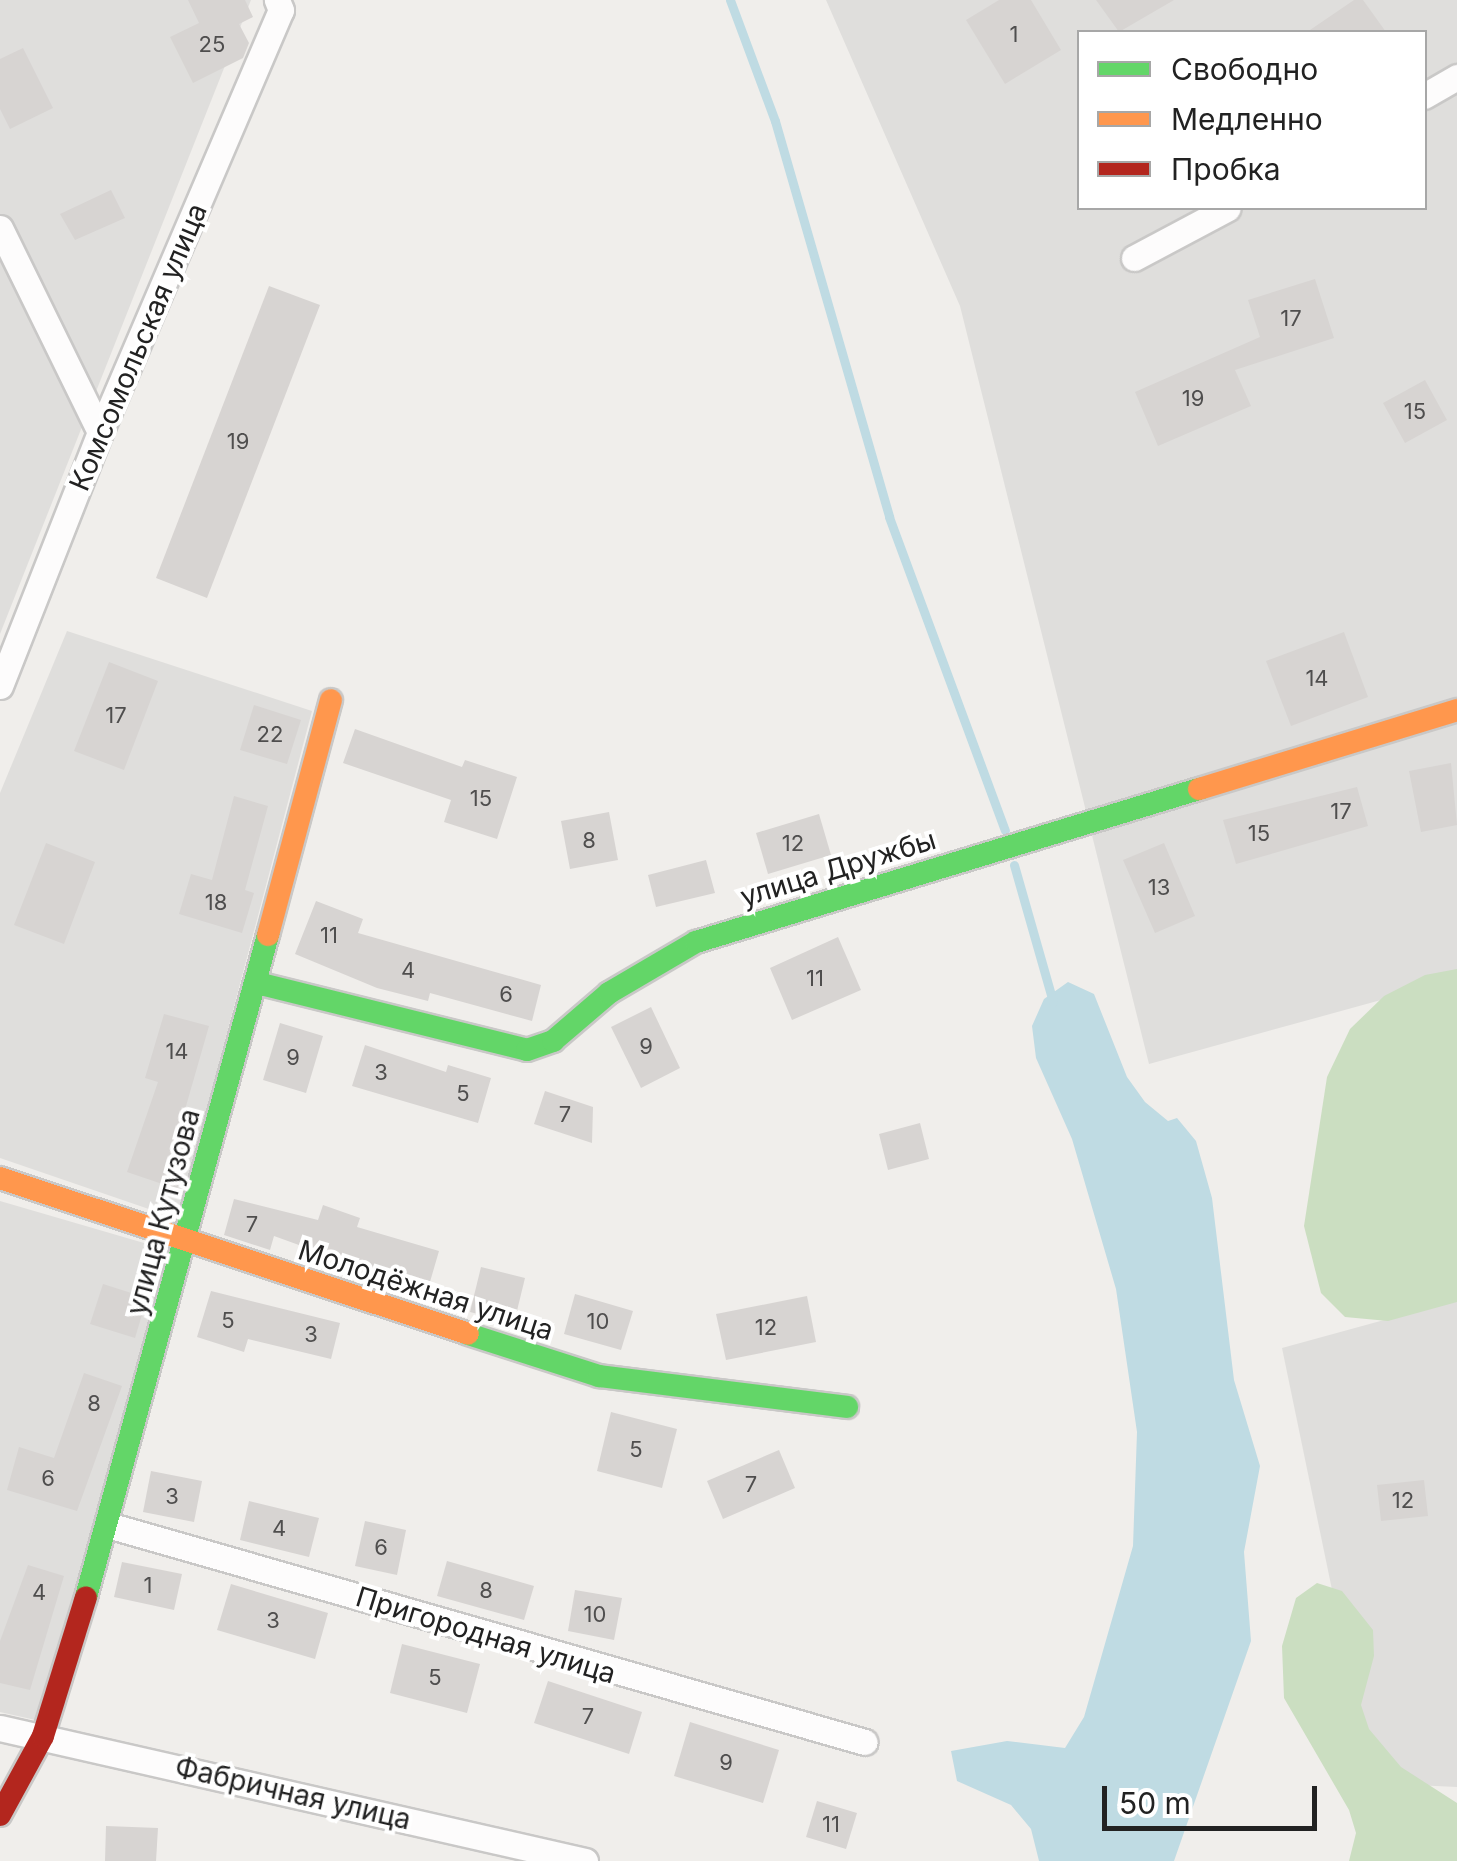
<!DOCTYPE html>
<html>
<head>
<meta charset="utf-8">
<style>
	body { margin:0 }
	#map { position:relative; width:1457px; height:1861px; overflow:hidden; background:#f0eeeb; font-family:Inter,sans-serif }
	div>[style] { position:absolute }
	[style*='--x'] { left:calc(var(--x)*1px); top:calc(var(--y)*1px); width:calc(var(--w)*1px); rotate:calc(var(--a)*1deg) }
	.residential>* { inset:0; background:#dfdedc }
	.forest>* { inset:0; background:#cbdec1 }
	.water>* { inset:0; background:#bfdbe3 }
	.stream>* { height:9px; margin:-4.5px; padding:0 4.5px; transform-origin:4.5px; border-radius:4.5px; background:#bfdbe3 }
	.building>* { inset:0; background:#d7d4d2 }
	.roads { filter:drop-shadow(2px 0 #c9c8c7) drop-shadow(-2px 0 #c9c8c7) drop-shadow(0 2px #c9c8c7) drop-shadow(0 -2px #c9c8c7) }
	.street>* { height:25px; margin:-12.5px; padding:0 12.5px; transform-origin:12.5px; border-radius:12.5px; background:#fdfcfc }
	.fast>* { height:22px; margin:-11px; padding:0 11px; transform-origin:11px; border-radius:11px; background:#63d668 }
	.slow>* { height:22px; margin:-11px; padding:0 11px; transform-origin:11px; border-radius:11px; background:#ff974d }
	.jam>* { height:22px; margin:-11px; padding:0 11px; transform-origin:11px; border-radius:11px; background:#b3261e }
	span { translate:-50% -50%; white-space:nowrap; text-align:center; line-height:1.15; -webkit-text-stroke:8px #fff; paint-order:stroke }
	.number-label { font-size:22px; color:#4f4e4e }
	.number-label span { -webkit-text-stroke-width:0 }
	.street-label { font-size:28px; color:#222 }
	.legend { position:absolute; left:1077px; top:30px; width:350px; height:180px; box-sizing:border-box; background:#fff; border:2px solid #a7a7a7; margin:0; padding:12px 18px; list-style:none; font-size:30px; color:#222 }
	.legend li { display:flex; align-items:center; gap:20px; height:50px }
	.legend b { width:50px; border:2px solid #a7a7a7 }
	.scale { position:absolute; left:1102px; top:1786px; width:215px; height:45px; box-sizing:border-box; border:5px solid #222; border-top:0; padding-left:12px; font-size:30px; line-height:35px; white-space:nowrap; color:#222; -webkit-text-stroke:8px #fff; paint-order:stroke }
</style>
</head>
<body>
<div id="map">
	<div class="residential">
		<div style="clip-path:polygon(0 0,251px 0,0 634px)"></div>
		<div style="clip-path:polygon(evenodd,826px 0,1457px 0,1457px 979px,1149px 1064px,960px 306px,826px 0,1080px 32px,1424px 32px,1424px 208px,1080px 208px,1080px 32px)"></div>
		<div style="clip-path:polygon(67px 631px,312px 711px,178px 1219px,0 1158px,0 793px)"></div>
		<div style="clip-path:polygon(0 1201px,168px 1250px,40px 1721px,0 1712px)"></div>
		<div style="clip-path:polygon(1457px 1300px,1457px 1787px,1372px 1783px,1282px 1348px)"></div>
	</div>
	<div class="forest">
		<div style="clip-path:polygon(1457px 969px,1457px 1302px,1388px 1321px,1345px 1317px,1321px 1293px,1304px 1226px,1327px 1077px,1350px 1029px,1384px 996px,1425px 975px)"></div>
		<div style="clip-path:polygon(1317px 1583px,1342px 1591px,1373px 1630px,1374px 1656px,1361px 1705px,1369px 1729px,1401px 1767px,1457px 1803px,1457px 1861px,1349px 1861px,1356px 1833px,1349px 1810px,1284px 1698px,1282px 1646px,1296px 1598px)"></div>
	</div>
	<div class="water">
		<div style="clip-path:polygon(1068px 982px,1094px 994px,1127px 1077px,1145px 1102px,1168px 1121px,1177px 1118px,1196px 1141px,1212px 1198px,1234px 1380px,1260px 1466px,1244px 1552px,1251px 1641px,1174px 1861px,1039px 1861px,1031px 1829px,1011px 1805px,957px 1781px,951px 1751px,1007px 1741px,1065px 1748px,1084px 1717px,1133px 1546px,1137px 1432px,1116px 1289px,1072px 1139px,1036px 1058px,1032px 1026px,1044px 999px)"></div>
	</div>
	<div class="stream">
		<div style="--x:730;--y:0;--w:129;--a:69.6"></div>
		<div style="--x:775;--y:121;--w:412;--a:73.9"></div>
		<div style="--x:889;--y:517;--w:334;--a:69.7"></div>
		<div style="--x:1014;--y:865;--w:142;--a:74.1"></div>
	</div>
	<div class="building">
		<div style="clip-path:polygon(188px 0,245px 0,253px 17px,239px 24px,249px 43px,243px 58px,193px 83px,170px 37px,199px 23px)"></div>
		<div style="clip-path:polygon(999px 0,1031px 0,1061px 50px,1005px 84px,966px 20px)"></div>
		<div style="clip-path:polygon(1096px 0,1174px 0,1119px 32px)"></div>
		<div style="clip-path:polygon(1354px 0,1363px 0,1386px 32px,1307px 32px)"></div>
		<div style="clip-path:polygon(23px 48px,53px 108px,10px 129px,0 109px,0 59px)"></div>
		<div style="clip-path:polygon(111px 190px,125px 218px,75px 240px,60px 214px)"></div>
		<div style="clip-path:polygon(1315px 279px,1334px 338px,1235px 370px,1251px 406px,1158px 446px,1135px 392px,1260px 337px,1248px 300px)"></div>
		<div style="clip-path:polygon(269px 286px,320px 305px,207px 598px,156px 578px)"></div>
		<div style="clip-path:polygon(1425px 380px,1447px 420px,1405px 443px,1383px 403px)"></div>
		<div style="clip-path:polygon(1344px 632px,1368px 697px,1291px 726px,1266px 661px)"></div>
		<div style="clip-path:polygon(109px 662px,158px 681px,124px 770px,74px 751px)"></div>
		<div style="clip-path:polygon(254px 705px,301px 720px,287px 764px,240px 750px)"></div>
		<div style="clip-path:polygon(355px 729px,462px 767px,465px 760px,517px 777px,497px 839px,444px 822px,451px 800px,343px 763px)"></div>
		<div style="clip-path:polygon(1451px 763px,1457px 825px,1421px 832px,1409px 771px)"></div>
		<div style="clip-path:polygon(1357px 787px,1368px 826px,1236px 864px,1223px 820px)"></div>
		<div style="clip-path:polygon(234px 796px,268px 806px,245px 890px,254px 893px,242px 933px,179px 914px,191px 874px,212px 880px)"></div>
		<div style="clip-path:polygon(609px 812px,618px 860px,570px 869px,561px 821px)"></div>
		<div style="clip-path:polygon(819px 814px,831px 855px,768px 874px,756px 833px)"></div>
		<div style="clip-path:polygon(46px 843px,95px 862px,64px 944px,14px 925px)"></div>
		<div style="clip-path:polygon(1164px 843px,1195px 916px,1155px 933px,1123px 860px)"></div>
		<div style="clip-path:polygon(706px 860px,715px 893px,656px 907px,648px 875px)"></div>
		<div style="clip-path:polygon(316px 901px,363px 919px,358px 933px,541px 985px,532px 1021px,430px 993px,428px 1001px,377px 988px,295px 954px)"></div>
		<div style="clip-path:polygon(838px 937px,861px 990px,792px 1020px,770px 968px)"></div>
		<div style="clip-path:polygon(651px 1007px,680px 1068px,641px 1088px,611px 1027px)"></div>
		<div style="clip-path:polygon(164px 1014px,209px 1026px,180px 1127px,192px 1131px,177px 1189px,127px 1172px,158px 1082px,145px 1078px)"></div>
		<div style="clip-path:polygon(280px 1023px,323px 1036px,306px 1093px,263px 1080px)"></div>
		<div style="clip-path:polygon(365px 1045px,446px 1072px,448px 1065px,491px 1078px,478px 1123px,352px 1086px)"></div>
		<div style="clip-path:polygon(545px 1091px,593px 1107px,592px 1143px,534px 1124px)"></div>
		<div style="clip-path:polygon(920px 1123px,929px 1159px,888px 1170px,879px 1134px)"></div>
		<div style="clip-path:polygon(234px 1199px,318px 1220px,323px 1205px,360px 1218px,357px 1227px,439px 1251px,425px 1299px,379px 1284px,382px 1275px,274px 1236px,270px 1250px,224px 1235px)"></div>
		<div style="clip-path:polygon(481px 1267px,525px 1278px,514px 1323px,470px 1312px)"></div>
		<div style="clip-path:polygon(103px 1284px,147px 1298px,135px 1338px,90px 1324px)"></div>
		<div style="clip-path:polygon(211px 1291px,340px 1323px,331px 1359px,248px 1339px,244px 1352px,197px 1337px)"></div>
		<div style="clip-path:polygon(575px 1294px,633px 1311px,621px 1350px,564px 1334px)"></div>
		<div style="clip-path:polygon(807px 1296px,816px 1342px,726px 1360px,716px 1314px)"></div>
		<div style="clip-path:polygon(84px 1373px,122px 1386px,77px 1511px,7px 1490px,19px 1447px,54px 1458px)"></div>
		<div style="clip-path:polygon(611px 1412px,677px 1429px,662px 1488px,597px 1471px)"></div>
		<div style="clip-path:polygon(779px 1450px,795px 1488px,723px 1519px,707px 1481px)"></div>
		<div style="clip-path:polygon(151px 1471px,202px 1481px,194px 1522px,143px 1512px)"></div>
		<div style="clip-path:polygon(1424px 1480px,1428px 1516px,1381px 1521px,1377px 1485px)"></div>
		<div style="clip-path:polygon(249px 1501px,319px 1518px,309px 1557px,240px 1540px)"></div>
		<div style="clip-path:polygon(365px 1521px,406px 1530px,397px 1575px,355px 1566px)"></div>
		<div style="clip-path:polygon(447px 1561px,534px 1586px,524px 1620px,437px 1596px)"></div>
		<div style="clip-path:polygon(122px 1562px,182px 1574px,174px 1610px,114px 1597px)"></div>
		<div style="clip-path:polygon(28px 1565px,64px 1576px,30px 1690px,0 1683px,0 1641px)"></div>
		<div style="clip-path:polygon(231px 1584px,328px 1613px,315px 1659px,217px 1630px)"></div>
		<div style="clip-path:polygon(575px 1590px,622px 1598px,614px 1640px,568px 1631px)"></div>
		<div style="clip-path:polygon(402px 1644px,480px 1664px,467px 1713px,390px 1693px)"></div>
		<div style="clip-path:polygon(548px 1681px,642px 1712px,629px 1754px,534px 1723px)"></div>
		<div style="clip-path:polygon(690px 1722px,779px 1750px,763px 1803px,674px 1776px)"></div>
		<div style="clip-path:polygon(817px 1801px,857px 1813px,846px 1849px,806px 1837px)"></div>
		<div style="clip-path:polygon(106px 1826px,158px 1828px,156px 1861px,105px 1861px)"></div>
	</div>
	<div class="roads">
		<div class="street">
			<div style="--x:1424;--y:96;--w:38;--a:-30"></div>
			<div style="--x:0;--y:228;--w:227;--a:63.9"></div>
			<div style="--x:1134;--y:258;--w:106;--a:-28"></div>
			<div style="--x:0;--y:686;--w:273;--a:-68.5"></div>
			<div style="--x:100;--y:432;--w:459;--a:-66.8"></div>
			<div style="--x:281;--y:10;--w:11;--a:-112"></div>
			<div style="--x:108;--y:1525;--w:787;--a:16"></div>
			<div style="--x:0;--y:1728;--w:600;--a:12.81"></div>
		</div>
		<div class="fast">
			<div style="--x:257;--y:983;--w:278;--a:13.9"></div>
			<div style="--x:527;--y:1050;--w:28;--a:-19"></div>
			<div style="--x:553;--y:1041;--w:74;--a:-40.6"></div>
			<div style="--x:609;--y:993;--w:101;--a:-30.4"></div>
			<div style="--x:696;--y:942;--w:526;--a:-16.92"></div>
			<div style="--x:468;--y:1334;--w:138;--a:17.8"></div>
			<div style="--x:599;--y:1376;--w:250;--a:7.1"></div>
			<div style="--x:86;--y:1597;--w:687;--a:-74.63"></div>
		</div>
		<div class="slow">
			<div style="--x:1199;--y:789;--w:270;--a:-17"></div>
			<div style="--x:268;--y:935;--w:243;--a:-75"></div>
			<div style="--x:0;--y:1178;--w:493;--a:18.4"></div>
		</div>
		<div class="jam">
			<div style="--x:0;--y:1815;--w:90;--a:-61.4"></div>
			<div style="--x:43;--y:1736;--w:145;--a:-72.8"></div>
		</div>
	</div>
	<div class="number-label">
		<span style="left:1014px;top:35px">1</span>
		<span style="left:212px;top:45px">25</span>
		<span style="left:1291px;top:319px">17</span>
		<span style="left:1193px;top:399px">19</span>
		<span style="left:1415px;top:412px">15</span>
		<span style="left:238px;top:442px">19</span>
		<span style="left:1317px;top:679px">14</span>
		<span style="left:116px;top:716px">17</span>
		<span style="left:270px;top:735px">22</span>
		<span style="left:481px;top:799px">15</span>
		<span style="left:1341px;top:812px">17</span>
		<span style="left:1259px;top:834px">15</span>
		<span style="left:589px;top:841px">8</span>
		<span style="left:793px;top:844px">12</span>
		<span style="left:1159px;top:888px">13</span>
		<span style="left:216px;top:903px">18</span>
		<span style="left:329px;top:936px">11</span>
		<span style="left:408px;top:971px">4</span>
		<span style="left:815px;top:979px">11</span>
		<span style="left:506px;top:995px">6</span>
		<span style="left:646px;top:1047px">9</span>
		<span style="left:177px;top:1052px">14</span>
		<span style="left:293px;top:1058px">9</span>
		<span style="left:381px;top:1073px">3</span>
		<span style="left:463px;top:1094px">5</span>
		<span style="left:565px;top:1115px">7</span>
		<span style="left:252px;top:1225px">7</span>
		<span style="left:228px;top:1321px">5</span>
		<span style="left:598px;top:1322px">10</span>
		<span style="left:766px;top:1328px">12</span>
		<span style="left:311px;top:1335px">3</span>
		<span style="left:94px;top:1404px">8</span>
		<span style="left:636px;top:1450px">5</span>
		<span style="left:48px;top:1479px">6</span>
		<span style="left:751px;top:1485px">7</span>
		<span style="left:172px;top:1497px">3</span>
		<span style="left:1403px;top:1501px">12</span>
		<span style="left:279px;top:1529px">4</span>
		<span style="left:381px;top:1548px">6</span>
		<span style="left:148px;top:1586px">1</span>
		<span style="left:486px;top:1591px">8</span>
		<span style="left:39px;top:1593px">4</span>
		<span style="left:595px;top:1615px">10</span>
		<span style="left:273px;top:1621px">3</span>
		<span style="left:435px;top:1678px">5</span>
		<span style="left:588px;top:1717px">7</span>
		<span style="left:726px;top:1763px">9</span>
		<span style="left:831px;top:1825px">11</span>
	</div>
	<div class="street-label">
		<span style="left:138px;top:347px;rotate:-67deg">Комсомольская улица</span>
		<span style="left:838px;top:868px;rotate:-17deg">улица Дружбы</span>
		<span style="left:163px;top:1212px;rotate:-75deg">улица Кутузова</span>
		<span style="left:426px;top:1290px;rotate:18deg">Молодёжная улица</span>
		<span style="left:486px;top:1635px;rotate:17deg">Пригородная улица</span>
		<span style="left:293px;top:1793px;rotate:13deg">Фабричная улица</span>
	</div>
	<ul class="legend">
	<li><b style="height:12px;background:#63d668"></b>Свободно</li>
	<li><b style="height:12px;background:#ff974d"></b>Медленно</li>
	<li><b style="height:12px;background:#b3261e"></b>Пробка</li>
	</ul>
	<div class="scale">50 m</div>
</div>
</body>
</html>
